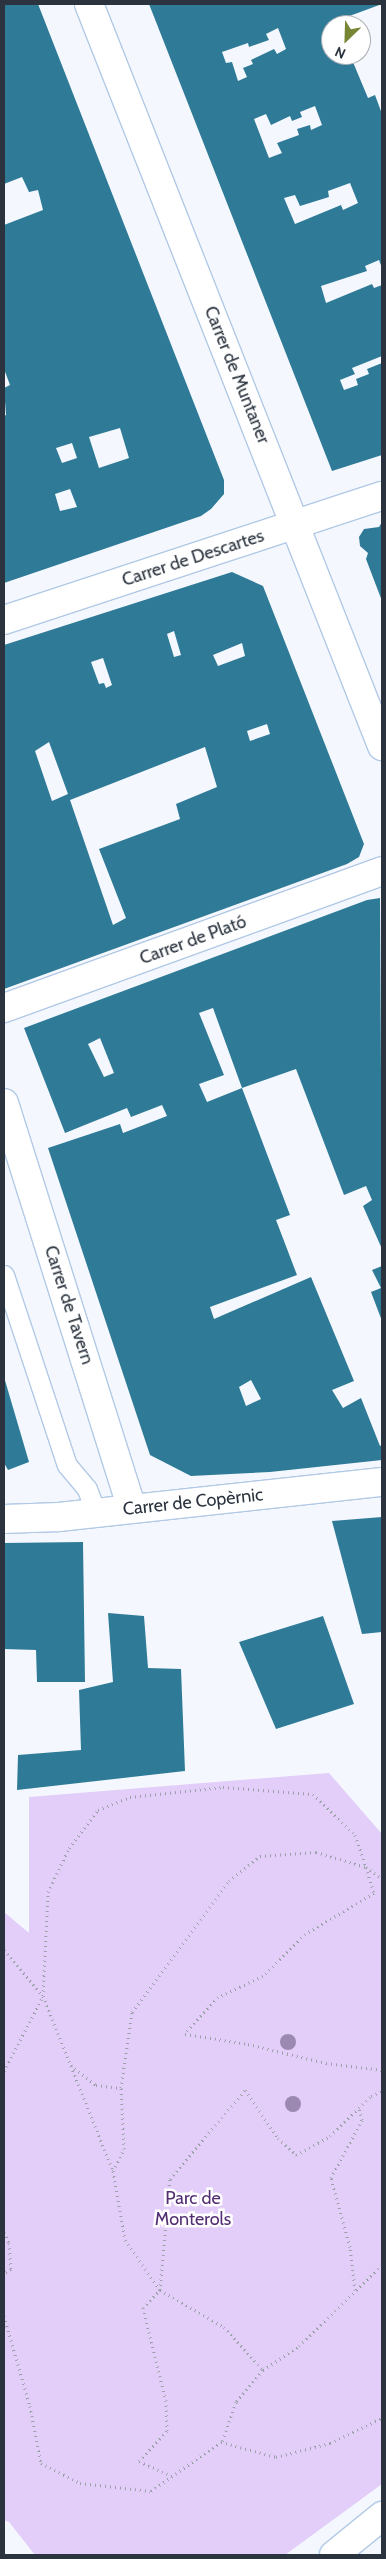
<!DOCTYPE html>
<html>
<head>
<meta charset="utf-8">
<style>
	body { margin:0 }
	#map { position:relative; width:386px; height:2559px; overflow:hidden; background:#f4f8fe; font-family:Cabin,sans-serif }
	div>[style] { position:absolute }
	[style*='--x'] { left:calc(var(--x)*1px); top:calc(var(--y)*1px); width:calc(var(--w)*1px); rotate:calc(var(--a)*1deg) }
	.green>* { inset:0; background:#e3cdf9 }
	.building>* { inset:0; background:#2f7b97 }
	.path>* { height:3px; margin-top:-1.5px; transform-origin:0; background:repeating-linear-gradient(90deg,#9ba1a9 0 1px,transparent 0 5px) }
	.roads { filter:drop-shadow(1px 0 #b2c9e5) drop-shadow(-1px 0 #b2c9e5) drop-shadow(0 1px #b2c9e5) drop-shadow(0 -1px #b2c9e5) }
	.service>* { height:19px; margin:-9.5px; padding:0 9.5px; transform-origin:9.5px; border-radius:9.5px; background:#fff }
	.pedestrian>* { height:28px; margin:-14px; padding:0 14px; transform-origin:14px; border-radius:14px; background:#fff }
	.minor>* { height:28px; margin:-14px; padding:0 14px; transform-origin:14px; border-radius:14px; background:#fff }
	.tertiary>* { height:28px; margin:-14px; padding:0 14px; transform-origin:14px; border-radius:14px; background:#fff }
	.trees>* { width:16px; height:16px; margin:-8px; border-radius:50%; background:#9b89b1 }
	span { translate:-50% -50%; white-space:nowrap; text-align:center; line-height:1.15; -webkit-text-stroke:5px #fff; paint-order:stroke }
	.street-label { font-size:18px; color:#2a333e }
	.park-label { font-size:18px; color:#532e72 }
	.frame { position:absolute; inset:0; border:5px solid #2a333e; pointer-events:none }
	.north { position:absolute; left:321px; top:15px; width:50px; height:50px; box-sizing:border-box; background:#fff; border:1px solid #aaadb2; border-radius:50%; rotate:204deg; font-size:14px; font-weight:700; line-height:20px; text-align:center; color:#2a333e }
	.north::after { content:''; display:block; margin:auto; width:18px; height:22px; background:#778635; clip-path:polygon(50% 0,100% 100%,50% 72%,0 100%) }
</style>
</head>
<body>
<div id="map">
	<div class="green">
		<div style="clip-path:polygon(329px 1773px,382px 1834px,382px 2484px,285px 2555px,35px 2555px,9px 2522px,4px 2520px,4px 1912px,29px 1933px,29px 1797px)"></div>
	</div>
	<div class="building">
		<div style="clip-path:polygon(evenodd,4px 4px,38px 4px,224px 480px,224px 494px,211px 509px,201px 516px,4px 583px,4px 416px,6px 415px,4px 388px,10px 385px,4px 369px,4px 225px,43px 210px,38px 190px,29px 192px,22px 177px,4px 184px,4px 4px,120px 428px,129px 458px,99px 468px,89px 437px,120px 428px,4px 4px,72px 443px,77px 458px,62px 463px,56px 448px,72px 443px,4px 4px,70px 489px,77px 507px,60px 511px,55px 494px,70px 489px)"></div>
		<div style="clip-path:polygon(evenodd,149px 4px,382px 4px,336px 21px,338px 25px,331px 25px,331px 55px,350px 55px,368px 98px,375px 95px,382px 114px,382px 268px,379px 260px,365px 266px,367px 271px,321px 286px,326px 303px,372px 284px,374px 288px,382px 285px,382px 356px,352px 368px,355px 374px,340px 380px,344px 390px,358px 385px,356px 379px,369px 374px,367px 369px,382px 363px,382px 455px,332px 471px,149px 4px,278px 28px,286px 49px,277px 54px,274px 49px,251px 60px,253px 64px,243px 68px,247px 77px,238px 81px,232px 62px,226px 63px,222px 52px,248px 43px,249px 47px,269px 40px,266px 34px,278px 28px,149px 4px,315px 106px,322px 125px,311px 130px,310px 125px,297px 129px,299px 135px,277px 143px,282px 153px,269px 158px,254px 119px,266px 114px,271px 125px,290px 116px,292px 121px,302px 117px,300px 112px,315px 106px,149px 4px,350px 183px,358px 203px,343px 210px,341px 205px,295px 224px,284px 198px,295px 195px,300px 206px,329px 197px,328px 191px,350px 183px)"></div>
		<div style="clip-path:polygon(382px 522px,382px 601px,366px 559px,368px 553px,360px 546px,359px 537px,364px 529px,379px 527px)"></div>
		<div style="clip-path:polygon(evenodd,232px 572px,263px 586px,364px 844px,359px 857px,347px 864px,4px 989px,4px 645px,232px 572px,174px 631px,181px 655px,174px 657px,167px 634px,174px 631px,232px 572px,242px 643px,245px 656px,218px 666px,213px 655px,242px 643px,232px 572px,103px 658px,112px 685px,106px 688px,104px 683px,99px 684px,91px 662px,103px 658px,232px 572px,267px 724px,270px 734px,250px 741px,247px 731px,267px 724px,232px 572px,49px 742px,68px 794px,52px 801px,35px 751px,49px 742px,232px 572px,205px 747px,217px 787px,176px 804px,180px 819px,99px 849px,126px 918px,113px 925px,70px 800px,205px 747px)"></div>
		<div style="clip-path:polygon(evenodd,380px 898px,382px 1249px,363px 1206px,372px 1200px,366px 1186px,344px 1195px,296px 1069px,242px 1088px,213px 1008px,199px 1013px,224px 1075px,199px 1084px,207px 1102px,242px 1088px,290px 1215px,276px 1220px,297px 1275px,210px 1307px,214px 1319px,311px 1277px,354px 1381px,332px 1390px,343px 1408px,361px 1398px,380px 1446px,382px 1445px,382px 1460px,270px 1472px,191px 1476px,150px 1455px,48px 1148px,120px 1124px,123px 1133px,167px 1116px,162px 1105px,131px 1117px,127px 1108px,65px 1133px,24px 1028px,367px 900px,380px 898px,100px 1038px,114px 1073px,104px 1077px,88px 1044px,100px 1038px,380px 898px,251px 1380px,261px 1399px,246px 1406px,239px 1387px,251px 1380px)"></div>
		<div style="clip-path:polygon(382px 1266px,382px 1321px,371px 1292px,381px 1288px,372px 1270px)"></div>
		<div style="clip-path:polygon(4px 1377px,29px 1462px,8px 1470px,4px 1463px)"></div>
		<div style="clip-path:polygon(382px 1517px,382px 1632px,362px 1634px,332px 1521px)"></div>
		<div style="clip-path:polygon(83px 1542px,85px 1682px,37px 1682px,36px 1650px,4px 1649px,4px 1543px)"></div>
		<div style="clip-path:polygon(108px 1613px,144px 1616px,148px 1668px,181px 1669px,185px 1771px,17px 1790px,18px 1755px,81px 1750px,79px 1690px,113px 1682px)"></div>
		<div style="clip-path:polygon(323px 1616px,354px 1704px,276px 1729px,239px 1642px)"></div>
	</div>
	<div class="path">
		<div style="--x:4;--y:1950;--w:60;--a:49.7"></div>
		<div style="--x:43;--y:1996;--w:188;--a:68.2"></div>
		<div style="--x:113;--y:2171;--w:70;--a:80.1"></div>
		<div style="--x:125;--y:2240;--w:61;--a:55"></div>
		<div style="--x:160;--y:2290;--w:74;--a:30"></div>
		<div style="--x:224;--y:2327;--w:58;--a:47.8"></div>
		<div style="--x:263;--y:2370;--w:42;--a:130.2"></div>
		<div style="--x:236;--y:2402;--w:42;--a:109.3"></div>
		<div style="--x:185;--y:2034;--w:64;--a:9"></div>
		<div style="--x:248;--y:2044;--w:80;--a:13.7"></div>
		<div style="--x:326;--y:2063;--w:56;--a:7.1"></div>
		<div style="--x:71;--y:2065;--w:32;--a:39"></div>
		<div style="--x:96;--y:2085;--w:25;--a:7"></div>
		<div style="--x:4;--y:2071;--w:85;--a:-62.5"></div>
		<div style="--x:43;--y:1996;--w:104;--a:-87.2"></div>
		<div style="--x:48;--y:1892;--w:49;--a:-64.5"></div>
		<div style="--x:69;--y:1848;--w:48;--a:-52.7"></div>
		<div style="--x:98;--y:1810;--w:35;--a:-22"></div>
		<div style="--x:130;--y:1797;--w:94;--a:-6.1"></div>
		<div style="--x:223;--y:1787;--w:90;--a:4.4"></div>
		<div style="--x:313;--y:1794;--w:59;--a:44.3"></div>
		<div style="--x:355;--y:1835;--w:34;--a:71"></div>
		<div style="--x:366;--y:1867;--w:19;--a:35"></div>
		<div style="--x:113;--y:2171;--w:25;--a:-63"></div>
		<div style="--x:124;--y:2149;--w:61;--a:-92.8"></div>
		<div style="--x:121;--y:2088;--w:77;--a:-81.8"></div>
		<div style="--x:132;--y:2012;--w:163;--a:-53.5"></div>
		<div style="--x:229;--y:1881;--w:40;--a:-39"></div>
		<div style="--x:260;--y:1856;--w:56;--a:-4.1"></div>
		<div style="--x:316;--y:1852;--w:52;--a:16.7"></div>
		<div style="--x:366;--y:1867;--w:27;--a:73"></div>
		<div style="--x:374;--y:1893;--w:80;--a:149.3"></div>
		<div style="--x:305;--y:1934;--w:59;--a:135"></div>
		<div style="--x:263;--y:1976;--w:50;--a:155"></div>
		<div style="--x:218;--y:1997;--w:50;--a:132.6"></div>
		<div style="--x:4;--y:2232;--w:12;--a:66"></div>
		<div style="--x:9;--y:2243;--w:26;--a:86"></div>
		<div style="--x:11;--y:2269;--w:8;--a:150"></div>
		<div style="--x:355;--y:2290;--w:43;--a:-96.6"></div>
		<div style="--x:350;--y:2247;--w:72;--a:-105.4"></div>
		<div style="--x:331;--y:2178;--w:66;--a:-61.9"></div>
		<div style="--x:362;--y:2120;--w:12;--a:-104"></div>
		<div style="--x:4;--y:2316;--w:94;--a:73.9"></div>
		<div style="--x:30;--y:2406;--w:58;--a:79.1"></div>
		<div style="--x:41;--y:2463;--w:44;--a:27.1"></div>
		<div style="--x:80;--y:2483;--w:71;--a:6.4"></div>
		<div style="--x:151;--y:2491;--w:85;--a:-35"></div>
		<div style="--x:221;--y:2442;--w:57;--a:15.3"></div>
		<div style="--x:276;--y:2457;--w:56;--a:-14.5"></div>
		<div style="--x:330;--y:2443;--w:58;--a:-25.7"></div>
		<div style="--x:263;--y:2370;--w:43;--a:-33.7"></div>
		<div style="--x:299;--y:2346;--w:116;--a:-44.3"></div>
		<div style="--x:172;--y:2476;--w:36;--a:-156"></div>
		<div style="--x:139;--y:2461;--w:41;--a:-47"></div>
		<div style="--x:167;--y:2431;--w:30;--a:-92"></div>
		<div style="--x:166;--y:2401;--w:96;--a:-103.9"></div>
		<div style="--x:143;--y:2308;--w:25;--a:-47"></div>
		<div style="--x:160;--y:2290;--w:111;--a:-84.9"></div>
		<div style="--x:170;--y:2179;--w:116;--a:-49.9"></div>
		<div style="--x:245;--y:2090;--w:58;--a:55.5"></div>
		<div style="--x:278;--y:2138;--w:25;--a:43"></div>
		<div style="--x:296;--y:2155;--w:39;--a:-29"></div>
		<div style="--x:330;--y:2136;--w:57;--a:-44.3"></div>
		<div style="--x:371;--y:2096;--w:12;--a:-24"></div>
	</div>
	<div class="roads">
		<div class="service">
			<div style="--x:4;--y:1275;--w:200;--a:71.7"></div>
			<div style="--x:67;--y:1465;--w:31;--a:50"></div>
			<div style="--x:87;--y:1489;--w:25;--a:69"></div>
		</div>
		<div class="pedestrian">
			<div style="--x:334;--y:2555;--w:62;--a:-39.1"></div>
		</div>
		<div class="minor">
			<div style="--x:4;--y:620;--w:398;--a:-18.2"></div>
			<div style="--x:4;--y:1008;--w:402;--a:-19.9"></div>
			<div style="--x:4;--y:1103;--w:425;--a:72.5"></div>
			<div style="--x:4;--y:1519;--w:55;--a:-2.1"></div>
			<div style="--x:59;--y:1517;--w:325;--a:-6.2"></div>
		</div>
		<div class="tertiary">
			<div style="--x:89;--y:4;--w:798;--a:68.45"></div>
		</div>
	</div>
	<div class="trees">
		<div style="left:288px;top:2042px"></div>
		<div style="left:293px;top:2104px"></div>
	</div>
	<div class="street-label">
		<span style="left:237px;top:375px;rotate:68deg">Carrer de Muntaner</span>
		<span style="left:193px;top:558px;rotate:-18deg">Carrer de Descartes</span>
		<span style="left:193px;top:940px;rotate:-20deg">Carrer de Plató</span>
		<span style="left:69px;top:1305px;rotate:72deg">Carrer de Tavern</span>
		<span style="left:193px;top:1502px;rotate:-6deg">Carrer de Copèrnic</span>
	</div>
	<div class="park-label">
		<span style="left:193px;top:2209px">Parc de<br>Monterols</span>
	</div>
	<div class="frame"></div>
	<div class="north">N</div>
</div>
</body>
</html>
